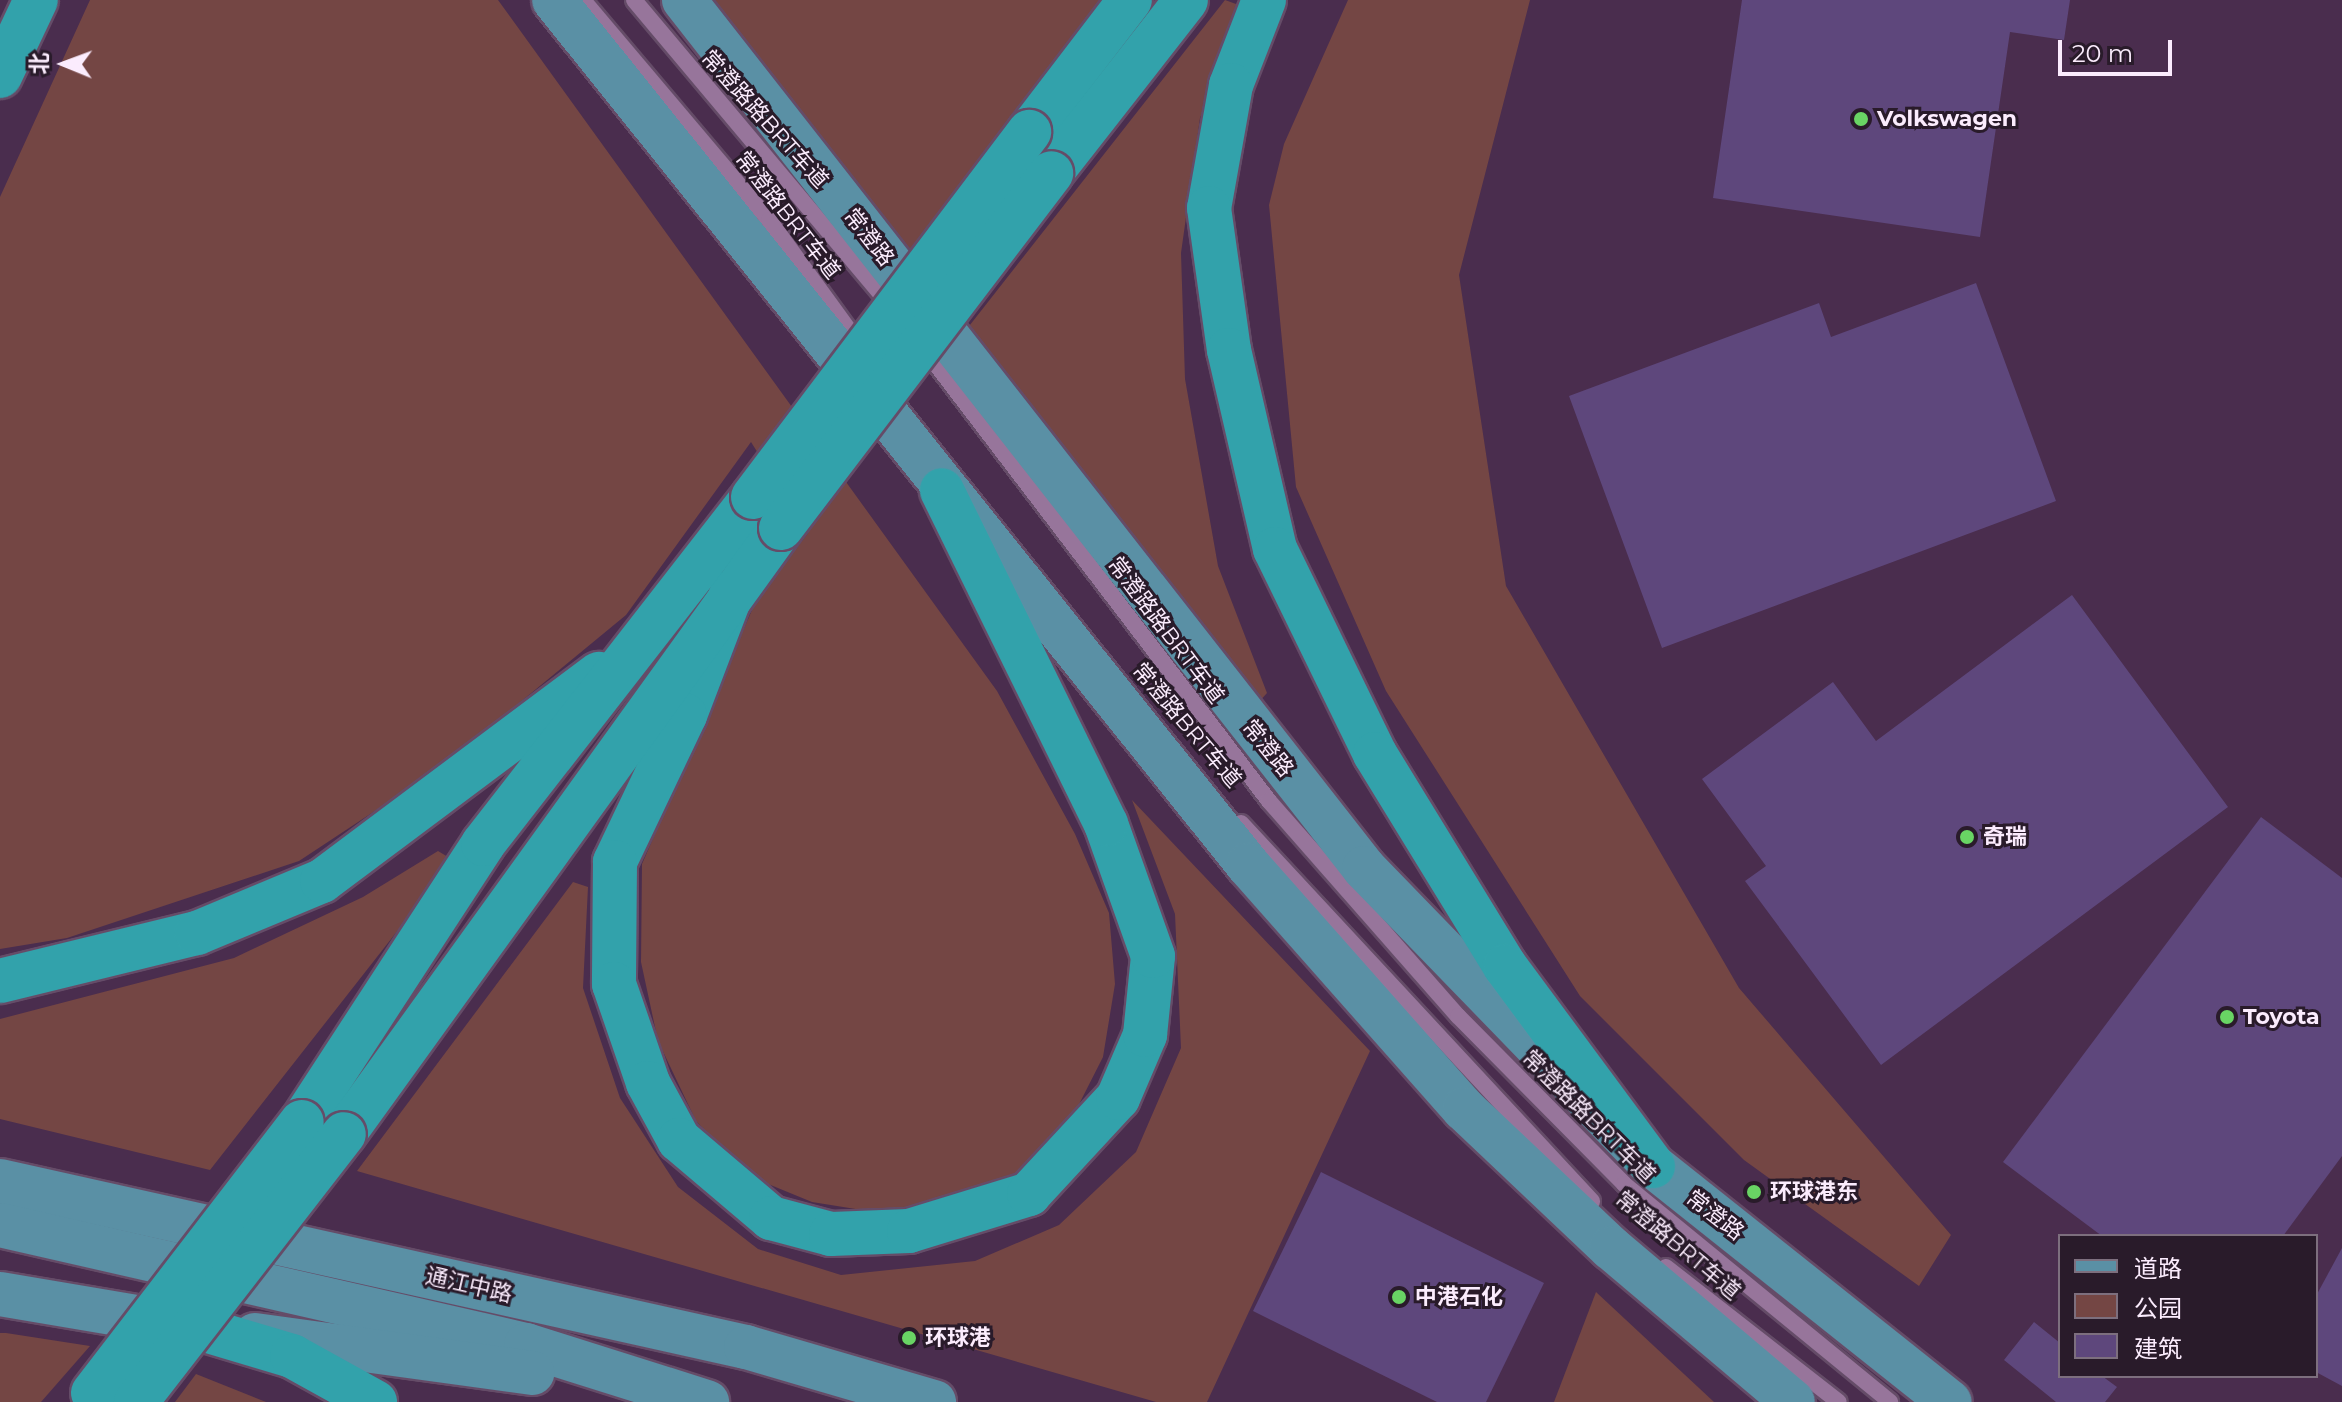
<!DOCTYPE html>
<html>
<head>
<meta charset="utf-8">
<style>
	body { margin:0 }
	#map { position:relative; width:2342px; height:1402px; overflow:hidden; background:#4a2d4e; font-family:Montserrat,"Noto Sans SC",sans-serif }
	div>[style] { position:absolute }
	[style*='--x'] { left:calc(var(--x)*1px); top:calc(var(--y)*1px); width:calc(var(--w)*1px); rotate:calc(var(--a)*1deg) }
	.green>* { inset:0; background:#744644 }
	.building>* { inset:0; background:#5e477c }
	.roads { filter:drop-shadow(2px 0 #654c68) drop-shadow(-2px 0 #654c68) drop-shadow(0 2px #654c68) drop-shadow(0 -2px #654c68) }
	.service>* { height:16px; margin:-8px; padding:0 8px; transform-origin:8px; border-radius:8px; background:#97759b }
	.primary>* { height:44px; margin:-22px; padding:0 22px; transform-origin:22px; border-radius:22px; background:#5a90a5 }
	.motorway>* { height:44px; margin:-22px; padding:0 22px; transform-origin:22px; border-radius:22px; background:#32a2ab }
	.bridges { filter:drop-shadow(2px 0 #654c68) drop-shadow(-2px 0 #654c68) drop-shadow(0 2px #654c68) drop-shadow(0 -2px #654c68) }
	.motorway-bridge>* { height:44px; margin:-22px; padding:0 22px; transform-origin:22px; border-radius:22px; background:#32a2ab }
	.dots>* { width:22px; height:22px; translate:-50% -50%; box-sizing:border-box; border:4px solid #291b2a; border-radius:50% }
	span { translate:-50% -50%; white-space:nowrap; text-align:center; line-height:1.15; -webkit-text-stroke:6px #291b2a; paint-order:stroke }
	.street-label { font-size:22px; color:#fbecfd }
	.poi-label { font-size:22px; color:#fbecfd; font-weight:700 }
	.left { translate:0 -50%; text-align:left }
	.legend { position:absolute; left:2058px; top:1234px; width:260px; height:144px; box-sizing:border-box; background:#291b2a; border:2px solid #7d6f7e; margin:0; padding:10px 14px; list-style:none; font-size:24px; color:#fbecfd }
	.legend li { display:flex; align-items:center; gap:16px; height:40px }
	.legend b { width:40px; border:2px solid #7d6f7e }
	.north { position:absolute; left:24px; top:24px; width:80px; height:80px; -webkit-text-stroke:6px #291b2a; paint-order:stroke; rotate:271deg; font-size:22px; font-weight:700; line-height:32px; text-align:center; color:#fbecfd }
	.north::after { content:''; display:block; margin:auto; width:28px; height:36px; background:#fbecfd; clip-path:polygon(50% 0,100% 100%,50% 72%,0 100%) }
	.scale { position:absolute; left:2058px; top:40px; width:114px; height:36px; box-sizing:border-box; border:4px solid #fbecfd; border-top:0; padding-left:10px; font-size:24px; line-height:28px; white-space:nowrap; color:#fbecfd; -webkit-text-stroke:6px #291b2a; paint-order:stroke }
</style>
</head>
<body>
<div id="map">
	<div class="green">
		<div style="clip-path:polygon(90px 0,498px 0,997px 691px,1075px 834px,1109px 913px,1115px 984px,1103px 1057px,1070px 1122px,1018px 1176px,940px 1204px,868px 1211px,812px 1202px,746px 1175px,696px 1121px,658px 1041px,641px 962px,642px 864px,755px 603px,808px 533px,751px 442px,626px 615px,443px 766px,299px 861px,67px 938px,0 949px,0 197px)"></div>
		<div style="clip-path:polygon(703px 0,1101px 0,904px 258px)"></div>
		<div style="clip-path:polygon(1225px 0,1247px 8px,1200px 118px,1181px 253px,1185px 379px,1218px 566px,1267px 693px,1258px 703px,966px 330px)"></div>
		<div style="clip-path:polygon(1348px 0,1530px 0,1459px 275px,1506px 586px,1739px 988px,1951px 1235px,1919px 1286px,1744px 1160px,1580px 996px,1386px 691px,1296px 487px,1269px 205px,1284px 144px)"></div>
		<div style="clip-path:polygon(1132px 800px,1370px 1051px,1207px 1402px,1156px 1402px,357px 1171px,573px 882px,588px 887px,583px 988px,620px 1098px,678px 1187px,758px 1249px,841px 1275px,975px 1261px,1059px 1225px,1136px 1152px,1181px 1048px,1175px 914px)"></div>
		<div style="clip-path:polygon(438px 851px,453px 860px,210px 1170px,0 1119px,0 1019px,234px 958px,363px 897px)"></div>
		<div style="clip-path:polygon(1596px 1292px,1714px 1402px,1554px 1402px)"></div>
		<div style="clip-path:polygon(0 1333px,6px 1333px,90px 1346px,41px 1402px,0 1402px)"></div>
		<div style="clip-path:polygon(196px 1374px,266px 1402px,175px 1402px)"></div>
	</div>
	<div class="building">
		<div style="clip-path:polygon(1742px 0,2070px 0,2064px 40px,2010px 32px,1980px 237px,1713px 198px)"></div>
		<div style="clip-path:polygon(1976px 283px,2056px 501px,1662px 648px,1569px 396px,1819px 303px,1831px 337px)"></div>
		<div style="clip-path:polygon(2072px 595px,2228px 807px,1881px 1065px,1745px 881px,1766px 866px,1702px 779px,1833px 682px,1876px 741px)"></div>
		<div style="clip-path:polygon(2261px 817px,2342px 878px,2342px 1156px,2283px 1236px,2102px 1236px,2003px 1162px)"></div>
		<div style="clip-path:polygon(1321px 1172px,1544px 1283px,1486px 1402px,1437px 1402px,1253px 1311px)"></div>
		<div style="clip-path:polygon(2342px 1248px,2342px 1386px,2316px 1372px,2316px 1296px)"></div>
		<div style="clip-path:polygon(2034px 1322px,2060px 1343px,2060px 1376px,2102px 1376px,2117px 1387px,2105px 1402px,2056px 1402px,2004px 1360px)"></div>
	</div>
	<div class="roads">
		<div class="service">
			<div style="--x:583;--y:0;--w:288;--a:49.8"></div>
			<div style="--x:769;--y:220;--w:158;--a:54"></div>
			<div style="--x:634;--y:0;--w:403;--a:50"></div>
			<div style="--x:922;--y:346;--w:572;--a:52.67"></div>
			<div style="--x:1269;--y:801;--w:286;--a:48.7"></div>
			<div style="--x:1458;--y:1016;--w:236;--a:45.3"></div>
			<div style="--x:1624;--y:1184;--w:344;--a:39.3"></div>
			<div style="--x:1241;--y:823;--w:516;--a:47.12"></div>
			<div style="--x:1666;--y:1267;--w:219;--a:38"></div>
		</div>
		<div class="primary">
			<div style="--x:554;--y:0;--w:1109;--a:51.26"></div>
			<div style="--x:1248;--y:865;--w:326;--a:48.5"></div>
			<div style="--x:1464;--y:1109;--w:202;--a:43.4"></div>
			<div style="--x:1611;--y:1248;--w:238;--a:40.2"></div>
			<div style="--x:684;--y:0;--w:1103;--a:51.92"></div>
			<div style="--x:1364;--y:868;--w:415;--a:45.9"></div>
			<div style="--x:1653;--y:1166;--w:379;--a:38.5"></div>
			<div style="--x:0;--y:1181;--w:764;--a:12.55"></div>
			<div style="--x:746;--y:1347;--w:196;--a:16.3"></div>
			<div style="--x:0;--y:1225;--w:540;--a:12.85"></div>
			<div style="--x:526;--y:1345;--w:190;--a:17.5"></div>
			<div style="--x:0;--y:1294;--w:186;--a:9.6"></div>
			<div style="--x:255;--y:1335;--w:280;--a:7.8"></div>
		</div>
		<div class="motorway">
			<div style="--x:1264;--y:0;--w:91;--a:111.2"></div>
			<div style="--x:1231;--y:85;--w:125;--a:100.1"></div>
			<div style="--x:1209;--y:208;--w:143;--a:82"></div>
			<div style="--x:1229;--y:350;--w:204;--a:77"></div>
			<div style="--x:1275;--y:549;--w:228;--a:64"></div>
			<div style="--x:1375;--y:754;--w:249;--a:58.5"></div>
			<div style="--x:1505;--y:966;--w:249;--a:53.5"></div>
			<div style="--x:0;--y:76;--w:84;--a:-64.7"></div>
			<div style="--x:1029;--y:132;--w:166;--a:-52.6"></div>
			<div style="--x:1051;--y:173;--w:219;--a:-52"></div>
			<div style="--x:732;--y:592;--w:132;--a:110.9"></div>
			<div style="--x:685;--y:715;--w:163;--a:115.5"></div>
			<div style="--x:615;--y:862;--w:122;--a:90.5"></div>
			<div style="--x:614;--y:984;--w:105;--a:71"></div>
			<div style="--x:648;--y:1083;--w:65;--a:61.5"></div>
			<div style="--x:679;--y:1140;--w:121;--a:40.3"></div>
			<div style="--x:771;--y:1218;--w:62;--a:14.9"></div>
			<div style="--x:831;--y:1234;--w:78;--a:-2.2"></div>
			<div style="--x:909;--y:1231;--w:126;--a:-17.1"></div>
			<div style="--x:1029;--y:1194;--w:131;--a:-47.2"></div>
			<div style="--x:1118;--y:1098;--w:69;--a:-66.8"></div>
			<div style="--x:1145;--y:1035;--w:79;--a:-84.2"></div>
			<div style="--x:1153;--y:956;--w:140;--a:-109.6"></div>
			<div style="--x:1106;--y:824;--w:372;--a:-116.2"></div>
			<div style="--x:0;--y:981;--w:203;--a:-13.7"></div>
			<div style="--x:197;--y:933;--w:135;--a:-22.6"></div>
			<div style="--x:322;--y:881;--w:346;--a:-36.8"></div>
			<div style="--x:302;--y:1122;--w:332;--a:-56.9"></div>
			<div style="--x:483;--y:844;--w:440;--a:-52.1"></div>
			<div style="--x:344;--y:1134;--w:747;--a:-54.2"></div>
			<div style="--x:188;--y:1325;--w:109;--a:16.6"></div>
			<div style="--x:292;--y:1356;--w:95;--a:29"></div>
		</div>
	</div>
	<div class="bridges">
		<div class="motorway-bridge">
			<div style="--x:753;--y:497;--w:458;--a:-52.9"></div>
			<div style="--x:781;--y:528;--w:446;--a:-52.7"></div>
			<div style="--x:93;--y:1393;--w:342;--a:-52.4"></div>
			<div style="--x:136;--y:1402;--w:339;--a:-52.2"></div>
		</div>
	</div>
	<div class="dots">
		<div style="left:1861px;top:119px;background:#69d464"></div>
		<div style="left:1967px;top:837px;background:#69d464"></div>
		<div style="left:2227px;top:1017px;background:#69d464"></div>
		<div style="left:1754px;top:1192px;background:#69d464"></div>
		<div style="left:1399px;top:1297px;background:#69d464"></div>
		<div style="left:909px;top:1338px;background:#69d464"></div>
	</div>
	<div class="street-label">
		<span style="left:765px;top:119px;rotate:48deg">常澄路路BRT车道</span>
		<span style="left:788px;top:215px;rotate:52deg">常澄路BRT车道</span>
		<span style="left:869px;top:237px;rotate:52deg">常澄路</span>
		<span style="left:1166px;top:630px;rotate:53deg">常澄路路BRT车道</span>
		<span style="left:1187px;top:725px;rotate:50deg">常澄路BRT车道</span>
		<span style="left:1268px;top:748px;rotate:51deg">常澄路</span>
		<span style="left:1589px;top:1116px;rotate:45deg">常澄路路BRT车道</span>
		<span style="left:1715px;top:1215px;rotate:38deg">常澄路</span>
		<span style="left:1678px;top:1245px;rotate:40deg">常澄路BRT车道</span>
		<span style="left:469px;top:1285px;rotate:13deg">通江中路</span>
	</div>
	<div class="poi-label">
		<span class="left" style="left:1877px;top:119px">Volkswagen</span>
		<span class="left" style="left:1983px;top:837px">奇瑞</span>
		<span class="left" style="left:2243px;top:1017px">Toyota</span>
		<span class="left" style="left:1770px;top:1192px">环球港东</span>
		<span class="left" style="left:1415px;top:1297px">中港石化</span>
		<span class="left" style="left:925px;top:1338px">环球港</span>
	</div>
	<ul class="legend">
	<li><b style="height:10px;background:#5a90a5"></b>道路</li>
	<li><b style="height:22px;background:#744644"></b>公园</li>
	<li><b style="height:22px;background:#5e477c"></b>建筑</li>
	</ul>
	<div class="north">北</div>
	<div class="scale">20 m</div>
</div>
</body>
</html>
